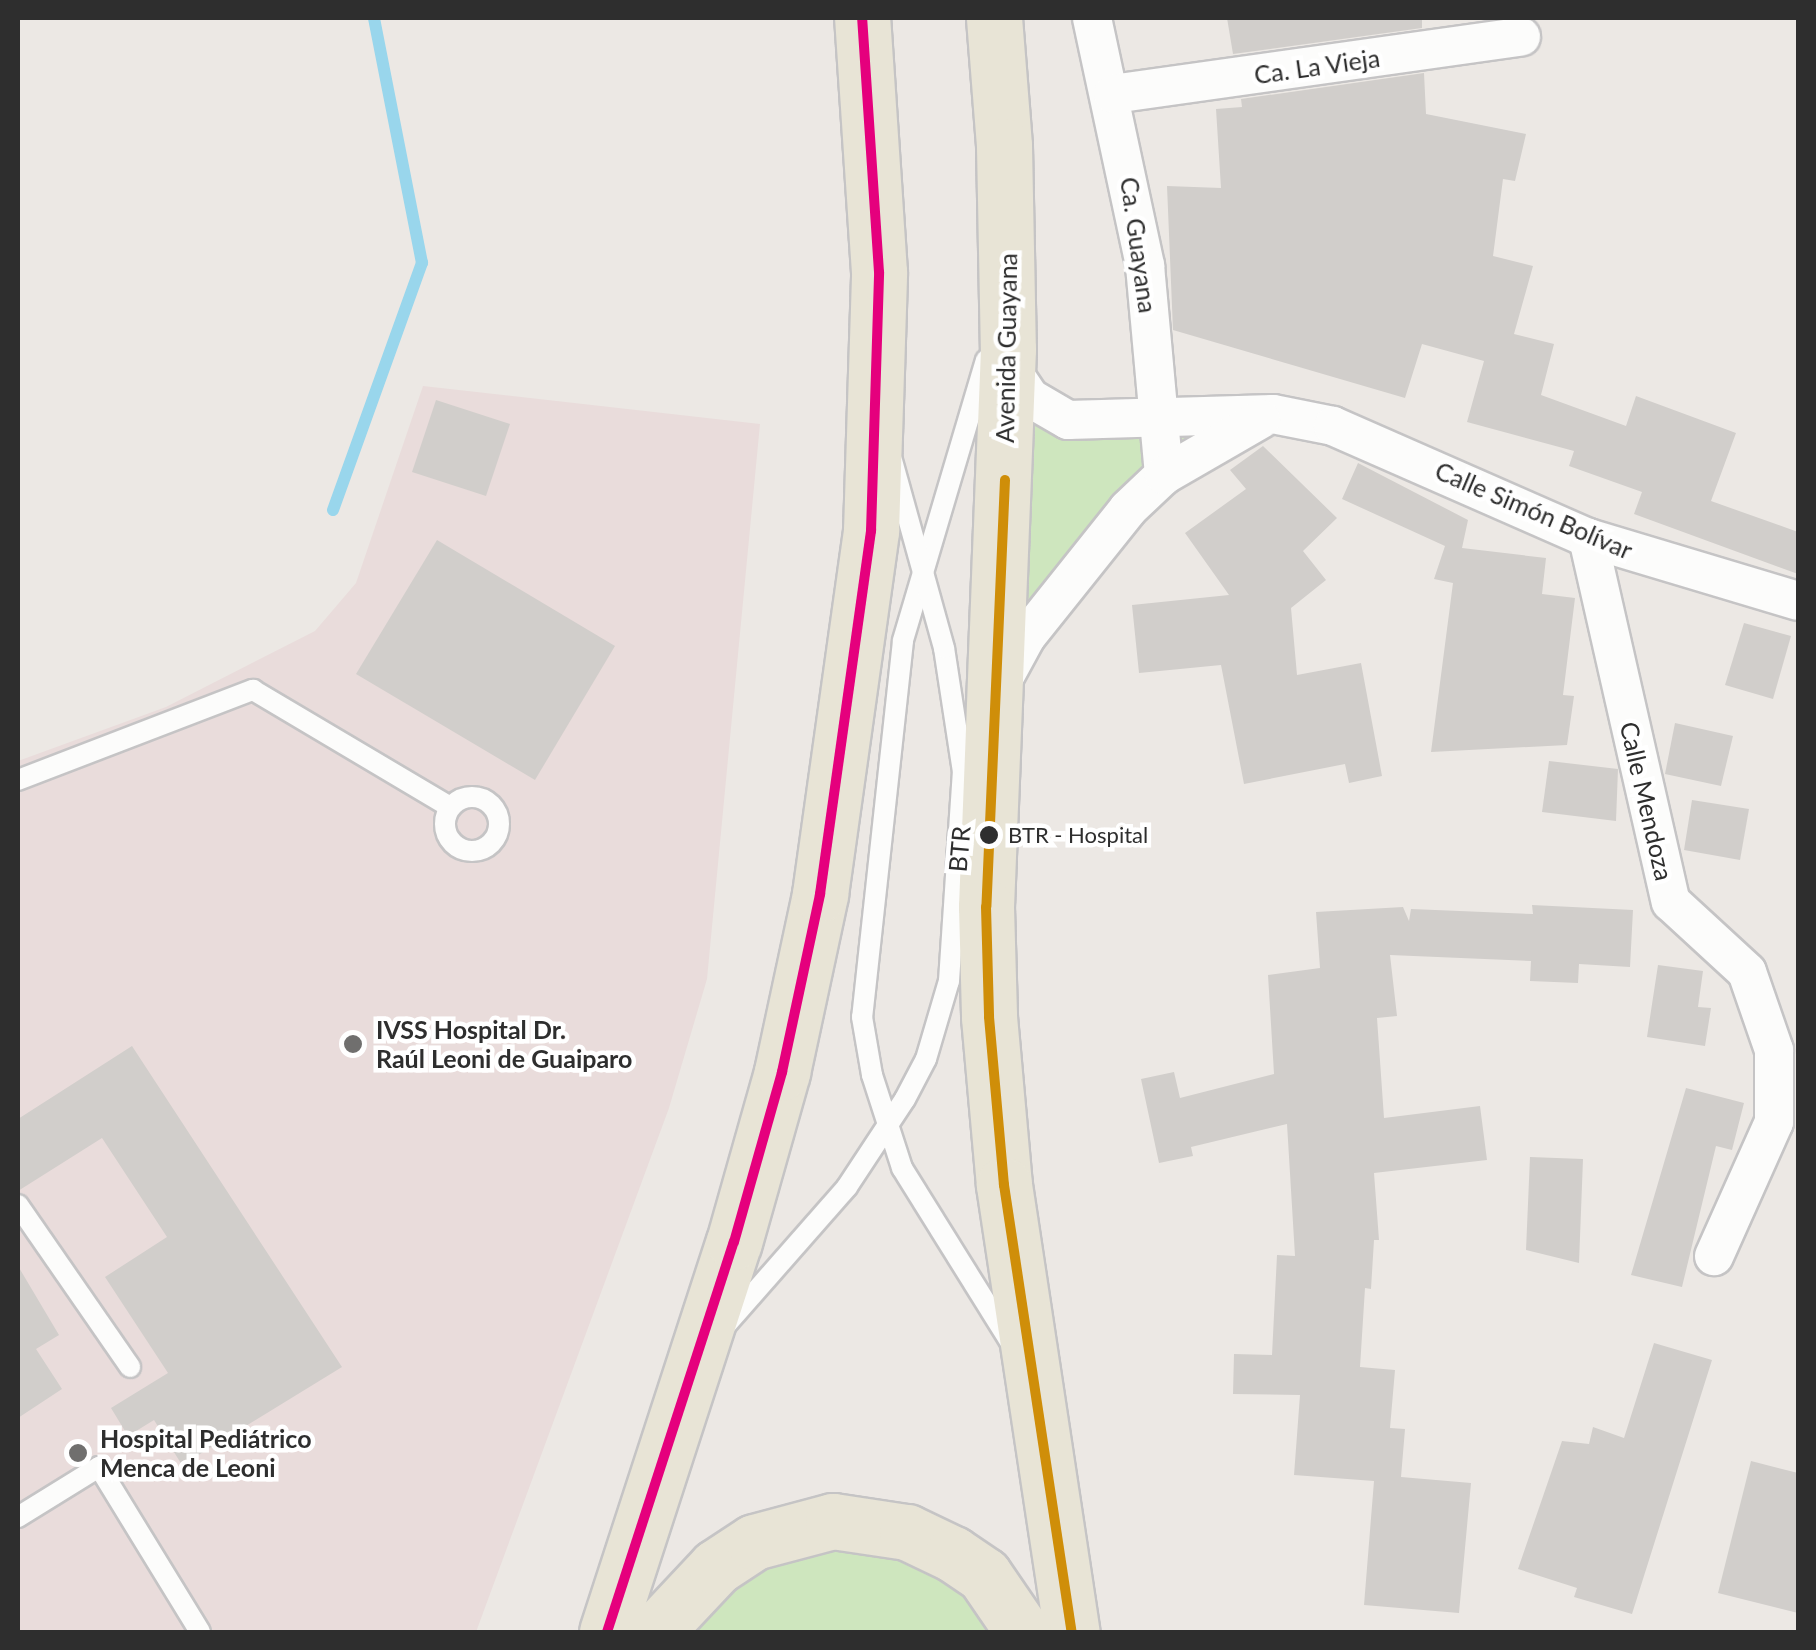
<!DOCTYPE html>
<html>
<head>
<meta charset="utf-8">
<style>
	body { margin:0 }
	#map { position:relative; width:1816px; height:1650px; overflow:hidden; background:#ece8e4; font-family:Lato,sans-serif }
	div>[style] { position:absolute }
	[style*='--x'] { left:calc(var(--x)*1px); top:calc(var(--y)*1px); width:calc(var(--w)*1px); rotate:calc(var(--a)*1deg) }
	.medical>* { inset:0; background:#e9dcdb }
	.green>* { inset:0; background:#cee6be }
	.stream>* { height:12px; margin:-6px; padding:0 6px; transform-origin:6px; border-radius:6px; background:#99d6ec }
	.building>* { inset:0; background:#d1cecb }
	.roads { filter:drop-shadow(2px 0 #c5c4c5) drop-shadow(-2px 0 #c5c4c5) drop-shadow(0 2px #c5c4c5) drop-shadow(0 -2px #c5c4c5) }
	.service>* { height:20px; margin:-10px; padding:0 10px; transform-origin:10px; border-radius:10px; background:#fcfcfb }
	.service>.ring { margin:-10px; padding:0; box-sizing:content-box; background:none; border:20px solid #fcfcfb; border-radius:50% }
	.minor>* { height:38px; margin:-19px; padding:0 19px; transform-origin:19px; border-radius:19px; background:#fcfcfb }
	.primary>* { height:55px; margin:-27.5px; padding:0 27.5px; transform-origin:27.5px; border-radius:27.5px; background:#e8e4d6 }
	.bus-1>* { height:10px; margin:-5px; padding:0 5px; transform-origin:5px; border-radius:5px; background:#cf8e09 }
	.bus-2>* { height:10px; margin:-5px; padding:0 5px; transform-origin:5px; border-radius:5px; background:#e5007d }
	.dots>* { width:28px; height:28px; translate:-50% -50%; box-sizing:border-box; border:5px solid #fff; border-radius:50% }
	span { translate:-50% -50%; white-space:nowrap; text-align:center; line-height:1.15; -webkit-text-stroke:9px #fff; paint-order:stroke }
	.bus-label { font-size:22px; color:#2e2e2e }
	.left { translate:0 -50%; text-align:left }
	.street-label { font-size:25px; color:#2e2e2e }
	.poi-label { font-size:25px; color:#2e2e2e; font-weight:700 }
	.frame { position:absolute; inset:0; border:20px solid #2e2e2e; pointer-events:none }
</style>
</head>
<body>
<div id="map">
	<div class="medical">
		<div style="clip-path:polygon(423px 386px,760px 424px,707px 979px,669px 1108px,476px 1632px,18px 1632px,18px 761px,166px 707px,315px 631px,356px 583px)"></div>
	</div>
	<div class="green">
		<div style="clip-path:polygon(1030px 398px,1212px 415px,1176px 477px,1029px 645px,1004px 487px)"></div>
		<div style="clip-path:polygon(872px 1523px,1023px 1632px,655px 1632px,716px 1567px)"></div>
	</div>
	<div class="stream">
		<div style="--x:333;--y:510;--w:263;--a:-70.2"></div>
		<div style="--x:422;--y:263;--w:250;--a:-101.1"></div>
	</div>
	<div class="building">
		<div style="clip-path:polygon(1227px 18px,1422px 18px,1422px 28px,1233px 54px)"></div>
		<div style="clip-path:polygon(1424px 73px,1426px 114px,1526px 134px,1515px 181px,1503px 179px,1493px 256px,1533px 266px,1514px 334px,1554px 344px,1541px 395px,1626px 426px,1636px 396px,1736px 433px,1711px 501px,1798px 532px,1798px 574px,1634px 514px,1642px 492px,1569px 466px,1574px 451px,1467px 422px,1484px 361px,1422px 344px,1405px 398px,1173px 330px,1167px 186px,1221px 188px,1216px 109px,1242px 107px,1241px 99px)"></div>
		<div style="clip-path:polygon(436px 400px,510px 424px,486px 496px,412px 472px)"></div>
		<div style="clip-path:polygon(1263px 446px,1337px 518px,1303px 551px,1326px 580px,1291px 608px,1297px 675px,1361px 663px,1382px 776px,1349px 783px,1345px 764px,1244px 784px,1221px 665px,1139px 673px,1132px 605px,1229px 595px,1185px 533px,1246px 489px,1230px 470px)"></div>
		<div style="clip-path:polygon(1358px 463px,1468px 520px,1462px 548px,1546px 558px,1542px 594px,1575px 598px,1563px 695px,1574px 696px,1567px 745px,1431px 752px,1453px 583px,1434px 579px,1445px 546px,1342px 499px)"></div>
		<div style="clip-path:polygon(437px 540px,615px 646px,535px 780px,356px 674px)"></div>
		<div style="clip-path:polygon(1744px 623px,1791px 636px,1773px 699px,1725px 685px)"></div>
		<div style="clip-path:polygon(1675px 723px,1733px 736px,1721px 786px,1665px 774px)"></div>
		<div style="clip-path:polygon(1549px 761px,1618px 769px,1616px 821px,1542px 812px)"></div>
		<div style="clip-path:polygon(1692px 800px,1749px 809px,1740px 860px,1684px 850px)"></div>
		<div style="clip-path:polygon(1532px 905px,1633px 910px,1630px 967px,1579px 964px,1578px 983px,1530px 981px,1531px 961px,1390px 955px,1397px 1016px,1377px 1018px,1384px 1118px,1480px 1106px,1487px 1160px,1374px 1173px,1379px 1240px,1374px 1240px,1371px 1289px,1365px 1288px,1360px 1367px,1395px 1370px,1390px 1428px,1405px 1429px,1401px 1477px,1471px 1483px,1459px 1613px,1364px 1605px,1374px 1481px,1294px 1475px,1300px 1395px,1233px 1394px,1234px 1354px,1272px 1355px,1277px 1255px,1295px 1256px,1287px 1124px,1191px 1147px,1193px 1156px,1159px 1163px,1141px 1079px,1174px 1072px,1180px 1098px,1274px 1074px,1268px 975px,1320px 968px,1316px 912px,1403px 907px,1409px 921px,1411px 909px,1533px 914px)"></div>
		<div style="clip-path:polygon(1658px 965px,1703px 971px,1698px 1007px,1711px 1008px,1705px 1046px,1647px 1037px)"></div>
		<div style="clip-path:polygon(132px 1046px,342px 1367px,182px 1465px,154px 1420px,128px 1436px,111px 1408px,168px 1373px,105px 1277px,167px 1237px,102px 1138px,18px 1191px,18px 1119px)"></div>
		<div style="clip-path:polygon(1686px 1088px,1744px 1103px,1732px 1150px,1716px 1146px,1682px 1287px,1631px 1275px)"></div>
		<div style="clip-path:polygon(1530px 1157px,1583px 1159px,1579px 1263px,1526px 1250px)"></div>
		<div style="clip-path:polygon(18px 1266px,59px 1335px,36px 1349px,62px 1389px,18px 1418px)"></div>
		<div style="clip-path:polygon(1654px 1343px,1712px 1360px,1632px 1614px,1574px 1597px,1577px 1588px,1518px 1569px,1562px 1441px,1589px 1444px,1593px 1427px,1624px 1438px)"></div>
		<div style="clip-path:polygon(1751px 1461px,1798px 1473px,1798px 1613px,1718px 1593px)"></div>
	</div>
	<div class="roads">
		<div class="service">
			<div style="--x:986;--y:360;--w:293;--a:106.5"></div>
			<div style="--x:903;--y:641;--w:378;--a:96.2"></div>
			<div style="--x:862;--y:1017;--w:59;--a:80.2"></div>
			<div style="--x:872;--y:1075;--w:98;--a:72.1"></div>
			<div style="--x:902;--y:1168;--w:203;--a:58.1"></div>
			<div style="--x:18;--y:780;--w:252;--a:-21"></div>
			<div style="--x:253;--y:690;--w:229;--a:30.7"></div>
			<div class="ring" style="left:445px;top:797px;width:34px;height:34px"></div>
			<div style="--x:18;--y:1205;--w:197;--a:55.3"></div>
			<div style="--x:725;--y:1326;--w:185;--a:-48.7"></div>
			<div style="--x:847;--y:1187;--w:105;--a:-56.6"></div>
			<div style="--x:905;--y:1099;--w:45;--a:-62.3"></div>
			<div style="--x:926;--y:1059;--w:81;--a:-73.6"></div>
			<div style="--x:949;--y:981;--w:209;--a:-86.2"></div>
			<div style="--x:963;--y:772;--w:125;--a:-98.7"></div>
			<div style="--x:944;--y:648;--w:194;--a:-105.5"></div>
			<div style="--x:18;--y:1517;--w:95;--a:-31.7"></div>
			<div style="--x:99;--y:1467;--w:193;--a:58.5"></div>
		</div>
		<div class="minor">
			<div style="--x:1092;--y:18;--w:254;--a:77.9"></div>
			<div style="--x:1145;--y:266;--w:210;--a:84.8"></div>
			<div style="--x:1113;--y:94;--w:412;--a:-8"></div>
			<div style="--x:1007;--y:364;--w:41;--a:55.9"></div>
			<div style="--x:1030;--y:398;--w:44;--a:30.1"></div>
			<div style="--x:1068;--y:420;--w:205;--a:-1.7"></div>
			<div style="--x:1273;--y:414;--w:61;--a:11.3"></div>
			<div style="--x:1333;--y:426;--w:279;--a:23.7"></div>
			<div style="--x:1588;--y:538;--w:219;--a:16.7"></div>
			<div style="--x:1588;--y:538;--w:373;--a:77.2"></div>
			<div style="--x:1671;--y:902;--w:103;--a:42.6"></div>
			<div style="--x:1747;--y:972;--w:83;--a:70.9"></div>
			<div style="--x:1774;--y:1050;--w:72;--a:90"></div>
			<div style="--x:1774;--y:1122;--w:147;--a:114.1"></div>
			<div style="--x:1000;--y:685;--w:55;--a:-61.6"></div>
			<div style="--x:1026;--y:637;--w:164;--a:-51.4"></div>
			<div style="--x:1128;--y:509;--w:50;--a:-43.4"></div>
			<div style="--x:1164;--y:475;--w:112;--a:-30"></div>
		</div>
		<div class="primary">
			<div style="--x:994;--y:18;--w:128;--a:85.5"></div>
			<div style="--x:1004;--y:146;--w:203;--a:88.9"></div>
			<div style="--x:1008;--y:349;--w:558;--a:92.26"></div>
			<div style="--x:986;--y:907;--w:110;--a:88.4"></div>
			<div style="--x:989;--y:1017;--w:169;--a:84.9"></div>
			<div style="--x:1004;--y:1185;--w:452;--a:81.4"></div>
			<div style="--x:607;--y:1632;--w:410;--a:-72"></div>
			<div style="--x:734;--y:1242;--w:177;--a:-74.2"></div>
			<div style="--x:782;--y:1072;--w:182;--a:-77.9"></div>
			<div style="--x:820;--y:894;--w:367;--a:-82"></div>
			<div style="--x:871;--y:531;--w:259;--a:-88.2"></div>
			<div style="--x:879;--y:272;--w:255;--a:-93.8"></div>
			<div style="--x:655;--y:1632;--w:89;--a:-46.8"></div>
			<div style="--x:716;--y:1567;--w:45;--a:-33.3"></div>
			<div style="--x:754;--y:1542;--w:82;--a:-14.9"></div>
			<div style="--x:833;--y:1521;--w:75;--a:8.5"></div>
			<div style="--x:907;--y:1532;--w:51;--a:25.6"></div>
			<div style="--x:953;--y:1554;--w:37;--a:34"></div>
			<div style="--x:984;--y:1575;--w:69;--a:55.6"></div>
		</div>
	</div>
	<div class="bus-1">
		<div style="--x:1005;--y:480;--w:427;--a:92.5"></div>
		<div style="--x:986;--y:907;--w:110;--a:88.4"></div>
		<div style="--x:989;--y:1017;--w:169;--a:84.9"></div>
		<div style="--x:1004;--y:1185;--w:452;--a:81.4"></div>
	</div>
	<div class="bus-2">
		<div style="--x:607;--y:1632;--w:410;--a:-72"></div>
		<div style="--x:734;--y:1242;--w:177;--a:-74.2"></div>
		<div style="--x:782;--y:1072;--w:182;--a:-77.9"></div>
		<div style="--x:820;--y:894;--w:367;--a:-82"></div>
		<div style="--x:871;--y:531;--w:259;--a:-88.2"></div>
		<div style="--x:879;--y:272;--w:255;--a:-93.8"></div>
	</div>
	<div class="dots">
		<div style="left:989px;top:835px;background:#2e2e2e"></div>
		<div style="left:353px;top:1044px;background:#706f6e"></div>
		<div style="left:78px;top:1453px;background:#706f6e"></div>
	</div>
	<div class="bus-label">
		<span class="left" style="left:1008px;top:835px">BTR - Hospital</span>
	</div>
	<div class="street-label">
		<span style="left:1317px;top:66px;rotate:-8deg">Ca. La Vieja</span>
		<span style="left:1139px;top:245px;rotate:82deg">Ca. Guayana</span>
		<span style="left:1006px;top:348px;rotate:-89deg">Avenida Guayana</span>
		<span style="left:1534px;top:510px;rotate:23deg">Calle Simón Bolívar</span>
		<span style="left:1647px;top:801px;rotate:77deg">Calle Mendoza</span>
		<span style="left:959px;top:849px;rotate:-85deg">BTR</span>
	</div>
	<div class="poi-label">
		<span class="left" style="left:376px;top:1044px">IVSS Hospital Dr.<br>Raúl Leoni de Guaiparo</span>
		<span class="left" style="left:100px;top:1453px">Hospital Pediátrico<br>Menca de Leoni</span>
	</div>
	<div class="frame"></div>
</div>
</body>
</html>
